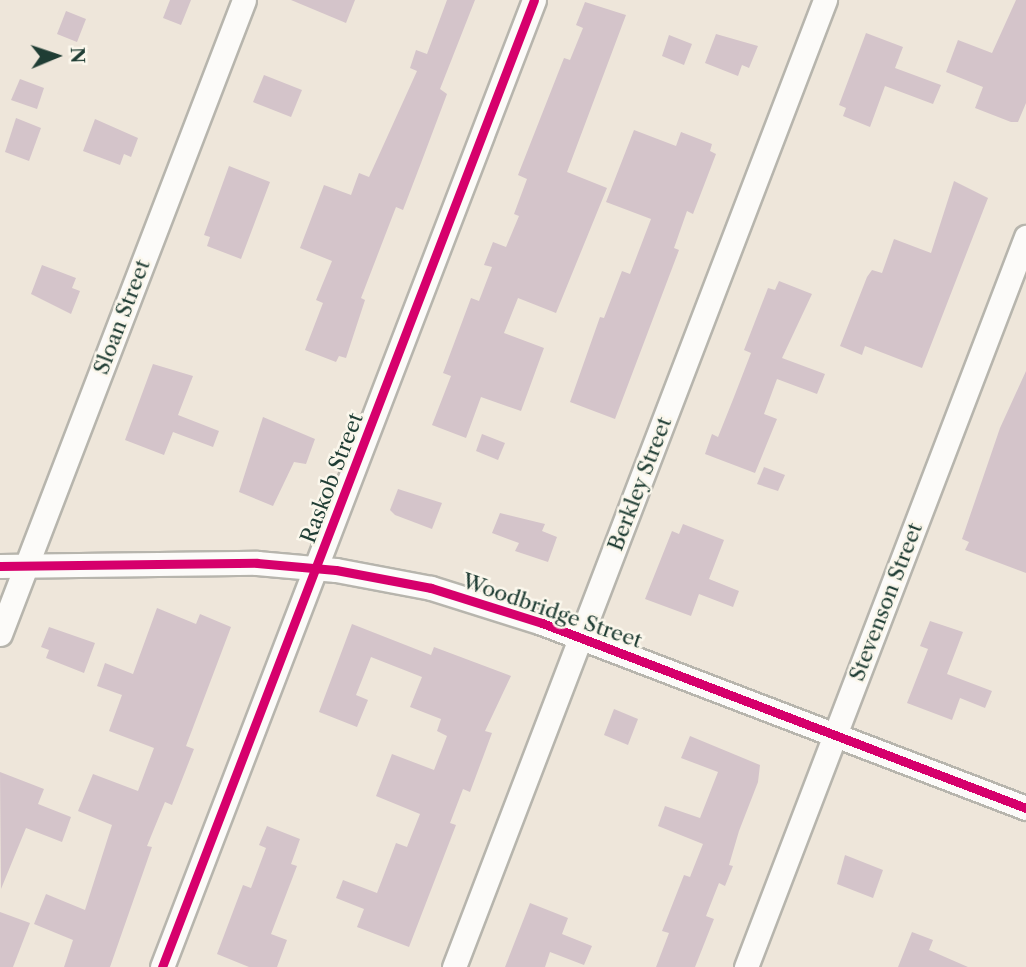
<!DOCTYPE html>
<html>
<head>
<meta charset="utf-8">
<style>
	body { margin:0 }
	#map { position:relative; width:1026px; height:967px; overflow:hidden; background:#eee6da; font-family:"Libre Caslon Text",serif }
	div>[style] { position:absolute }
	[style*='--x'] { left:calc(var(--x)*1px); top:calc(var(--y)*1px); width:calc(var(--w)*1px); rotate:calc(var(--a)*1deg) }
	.building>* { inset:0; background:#d4c4ca }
	.roads { filter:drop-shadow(2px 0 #b7b5ad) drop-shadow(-2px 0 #b7b5ad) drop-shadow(0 2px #b7b5ad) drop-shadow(0 -2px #b7b5ad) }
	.street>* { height:23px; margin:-11.5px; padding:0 11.5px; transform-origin:11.5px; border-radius:11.5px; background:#fcfbf9 }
	.cycleway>* { height:9px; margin:-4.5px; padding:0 4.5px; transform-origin:4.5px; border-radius:4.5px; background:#d6006c }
	span { translate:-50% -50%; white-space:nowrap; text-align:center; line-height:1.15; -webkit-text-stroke:5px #fbf7ec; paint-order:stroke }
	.street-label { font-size:21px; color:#1f3d34 }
	.north { position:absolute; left:21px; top:21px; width:70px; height:70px; -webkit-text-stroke:5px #fbf7ec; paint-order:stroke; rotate:88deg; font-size:19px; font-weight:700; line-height:28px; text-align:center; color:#1f3d34 }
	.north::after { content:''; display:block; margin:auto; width:24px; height:32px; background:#1f3d34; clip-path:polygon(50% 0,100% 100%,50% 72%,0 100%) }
</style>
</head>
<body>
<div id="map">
	<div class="building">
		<div style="clip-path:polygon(170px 0,191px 0,181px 25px,163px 18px)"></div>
		<div style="clip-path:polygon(291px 0,355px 0,346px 23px)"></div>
		<div style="clip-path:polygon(447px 0,475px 0,440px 89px,447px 94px,421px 163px,403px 210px,396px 207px,361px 298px,365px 300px,346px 358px,339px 356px,336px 362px,305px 350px,323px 303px,316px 300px,332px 261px,300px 248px,324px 185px,351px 195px,359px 173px,369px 177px,417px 71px,410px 68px,416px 50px,427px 54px)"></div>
		<div style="clip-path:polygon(1016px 0,1026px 0,1026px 103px,1018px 122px,1011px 122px,975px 108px,983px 87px,946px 72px,958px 40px,992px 53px)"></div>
		<div style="clip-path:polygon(585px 2px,626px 15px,567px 172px,607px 188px,556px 313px,518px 298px,504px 333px,544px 348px,521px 411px,481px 397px,466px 438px,432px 425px,451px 376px,443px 373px,471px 298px,479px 301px,492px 267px,484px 265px,493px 242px,506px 247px,519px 216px,514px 214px,527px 179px,518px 175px,564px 58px,570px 60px,583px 28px,576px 25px)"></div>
		<div style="clip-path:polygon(66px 11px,86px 19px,77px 42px,57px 34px)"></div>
		<div style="clip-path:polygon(866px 33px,903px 47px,895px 68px,941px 85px,933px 104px,885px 86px,870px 127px,843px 116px,846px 108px,839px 105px)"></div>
		<div style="clip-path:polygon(716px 34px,758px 46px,749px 68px,742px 65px,738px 76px,705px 63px)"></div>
		<div style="clip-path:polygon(669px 35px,692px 44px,684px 65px,662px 56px)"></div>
		<div style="clip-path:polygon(264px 75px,302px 90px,291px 117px,253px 102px)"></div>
		<div style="clip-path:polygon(20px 79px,44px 88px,37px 109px,11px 100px)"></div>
		<div style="clip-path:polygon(16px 118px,41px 128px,29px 161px,5px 152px)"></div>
		<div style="clip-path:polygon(95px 119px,138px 138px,131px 157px,124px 154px,120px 165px,83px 151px)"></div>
		<div style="clip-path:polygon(634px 130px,676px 146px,681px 132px,712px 144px,710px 151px,716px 154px,693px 214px,687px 211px,674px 248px,679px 250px,615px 419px,570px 402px,600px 317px,604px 318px,622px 271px,630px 274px,651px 219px,606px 202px)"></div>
		<div style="clip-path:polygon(229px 166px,270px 182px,241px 259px,207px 246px,210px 237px,204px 235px)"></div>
		<div style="clip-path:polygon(954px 181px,988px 198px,922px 368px,865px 346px,862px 355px,840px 346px,867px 277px,872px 270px,882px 273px,894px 239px,931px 253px)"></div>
		<div style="clip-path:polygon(42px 265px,76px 278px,72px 288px,80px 291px,71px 314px,31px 294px)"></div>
		<div style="clip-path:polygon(779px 281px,812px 294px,782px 358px,825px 374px,817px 394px,777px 379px,764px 414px,777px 419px,755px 473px,705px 454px,712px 434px,718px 437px,734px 397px,751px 353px,744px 350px,768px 288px,775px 290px)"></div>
		<div style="clip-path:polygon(153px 364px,193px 376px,178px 415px,219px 431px,213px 447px,173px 432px,164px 455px,125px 440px)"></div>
		<div style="clip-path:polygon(1026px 371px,1026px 573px,965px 550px,969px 542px,962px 539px,1000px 428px)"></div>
		<div style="clip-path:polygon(263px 417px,315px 439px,306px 464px,294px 462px,273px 506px,239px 492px)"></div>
		<div style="clip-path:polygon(482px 434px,505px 443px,498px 460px,476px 451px)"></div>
		<div style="clip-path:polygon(764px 467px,785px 475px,778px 491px,757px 484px)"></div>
		<div style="clip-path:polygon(398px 489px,442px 503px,432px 529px,395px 515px,390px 510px)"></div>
		<div style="clip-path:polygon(500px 513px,545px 524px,542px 531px,557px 537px,548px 562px,515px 551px,519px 543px,492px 533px)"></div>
		<div style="clip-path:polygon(683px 524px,724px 540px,709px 579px,739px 591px,733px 607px,699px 594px,691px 616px,645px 599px,672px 531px,679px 534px)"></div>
		<div style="clip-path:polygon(157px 608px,196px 624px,200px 614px,231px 627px,186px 746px,194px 749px,172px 805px,165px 802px,147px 846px,152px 847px,110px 967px,64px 967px,73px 940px,34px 924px,46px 894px,85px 910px,112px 825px,78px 811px,93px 774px,138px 791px,154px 748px,109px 731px,122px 695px,97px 686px,105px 663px,133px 674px)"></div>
		<div style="clip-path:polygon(930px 621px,963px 632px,947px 674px,992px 691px,985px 708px,960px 698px,952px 720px,907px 703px,928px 649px,920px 646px)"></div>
		<div style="clip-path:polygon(352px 624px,431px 655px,434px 647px,511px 676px,485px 731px,492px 733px,470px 792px,463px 789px,450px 823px,456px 825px,409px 947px,357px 927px,364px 909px,336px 898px,343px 880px,377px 893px,396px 843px,407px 847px,420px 814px,376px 796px,392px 754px,434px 770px,447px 736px,437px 731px,441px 719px,410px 707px,422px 677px,371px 657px,356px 695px,368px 700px,357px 727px,319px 712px)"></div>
		<div style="clip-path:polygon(49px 627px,95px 643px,84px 673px,46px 658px,49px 650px,41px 647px)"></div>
		<div style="clip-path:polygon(614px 709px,638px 719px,628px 745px,604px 735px)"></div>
		<div style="clip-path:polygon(690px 736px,760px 765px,758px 782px,739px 831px,729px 865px,733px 866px,725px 886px,719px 883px,706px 916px,714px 919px,695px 967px,656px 967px,669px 933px,662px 931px,684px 875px,690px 877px,703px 844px,658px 826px,665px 806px,700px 818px,718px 772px,681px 758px)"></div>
		<div style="clip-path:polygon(0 772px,44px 789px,38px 804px,71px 817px,62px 842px,26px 828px,1px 889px)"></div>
		<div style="clip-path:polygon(267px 826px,300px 839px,291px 864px,297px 866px,271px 934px,287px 940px,277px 967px,249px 967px,217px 954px,243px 885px,251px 888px,266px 848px,259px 845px)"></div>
		<div style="clip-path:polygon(845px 855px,883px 870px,873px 898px,837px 884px)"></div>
		<div style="clip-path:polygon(530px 903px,568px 918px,562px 934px,592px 946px,584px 965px,550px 952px,545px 967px,505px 967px)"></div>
		<div style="clip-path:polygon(0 912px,30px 923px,13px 967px,0 967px)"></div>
		<div style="clip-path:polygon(912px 932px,933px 940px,929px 950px,968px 967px,898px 967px)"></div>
	</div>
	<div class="roads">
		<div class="street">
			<div style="--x:0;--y:566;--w:257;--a:-0.7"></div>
			<div style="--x:257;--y:563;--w:79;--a:5.1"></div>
			<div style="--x:336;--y:570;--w:97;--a:10.7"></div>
			<div style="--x:431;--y:588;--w:116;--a:17.5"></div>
			<div style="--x:542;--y:623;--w:518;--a:20.92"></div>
			<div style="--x:0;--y:634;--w:679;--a:-68.95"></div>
			<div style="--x:162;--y:967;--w:1036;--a:-68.96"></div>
			<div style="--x:454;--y:967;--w:1036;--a:-69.01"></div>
			<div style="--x:746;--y:967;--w:782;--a:-69.02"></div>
		</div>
	</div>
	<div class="cycleway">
		<div style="--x:0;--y:566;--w:257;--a:-0.7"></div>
		<div style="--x:257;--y:563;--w:79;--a:5.1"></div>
		<div style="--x:336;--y:570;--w:97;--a:10.7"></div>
		<div style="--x:431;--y:588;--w:116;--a:17.5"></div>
		<div style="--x:542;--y:623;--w:518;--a:20.92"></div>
		<div style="--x:162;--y:967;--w:1036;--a:-68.96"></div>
	</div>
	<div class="street-label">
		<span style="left:122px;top:317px;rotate:-69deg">Sloan Street</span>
		<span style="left:332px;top:478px;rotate:-69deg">Raskob Street</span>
		<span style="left:640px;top:484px;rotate:-69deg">Berkley Street</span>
		<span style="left:886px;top:602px;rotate:-69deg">Stevenson Street</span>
		<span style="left:552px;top:611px;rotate:19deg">Woodbridge Street</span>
	</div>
	<div class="north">N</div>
</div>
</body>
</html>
